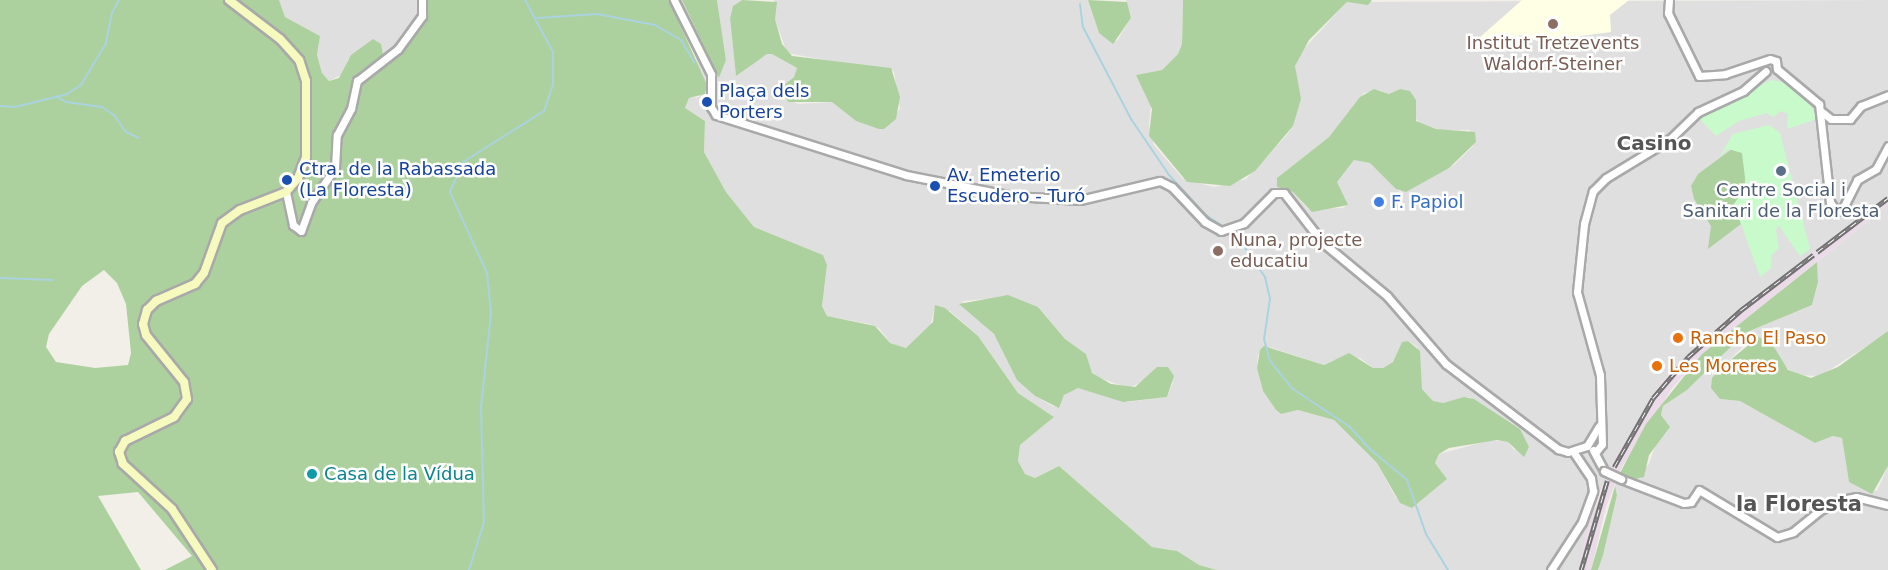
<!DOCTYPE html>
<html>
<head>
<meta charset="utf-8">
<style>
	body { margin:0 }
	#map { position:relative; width:1888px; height:570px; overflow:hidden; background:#f2efe9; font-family:"DejaVu Sans",sans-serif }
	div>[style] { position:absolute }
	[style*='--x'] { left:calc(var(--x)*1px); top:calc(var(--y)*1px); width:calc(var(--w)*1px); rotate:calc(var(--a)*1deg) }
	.residential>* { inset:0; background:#e0dfdf }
	.industrial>* { inset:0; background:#ebdbe8 }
	.education>* { inset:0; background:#ffffe5 }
	.forest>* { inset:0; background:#add19e }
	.park>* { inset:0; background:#c8facc }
	.stream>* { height:2px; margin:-1px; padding:0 1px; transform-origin:1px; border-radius:1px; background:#aad3df }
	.roads { filter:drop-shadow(2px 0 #a9a9a9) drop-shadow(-2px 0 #a9a9a9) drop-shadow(0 2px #a9a9a9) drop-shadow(0 -2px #a9a9a9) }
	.tertiary>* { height:7px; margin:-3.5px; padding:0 3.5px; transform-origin:3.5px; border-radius:3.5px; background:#fff }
	.secondary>* { height:8px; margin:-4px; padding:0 4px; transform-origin:4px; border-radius:4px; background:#f7fabf }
	.rail>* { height:4.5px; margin-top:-2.25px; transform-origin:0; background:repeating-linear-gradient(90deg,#fff 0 7px,#707070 0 14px); box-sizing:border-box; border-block:2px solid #707070 }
	.bridges { filter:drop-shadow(2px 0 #a9a9a9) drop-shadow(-2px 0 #a9a9a9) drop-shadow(0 2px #a9a9a9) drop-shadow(0 -2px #a9a9a9) }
	.tertiary-bridge>* { height:7px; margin:-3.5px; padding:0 3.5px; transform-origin:3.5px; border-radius:3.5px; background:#fff }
	.dots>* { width:16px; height:16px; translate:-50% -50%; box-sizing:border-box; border:3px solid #fff; border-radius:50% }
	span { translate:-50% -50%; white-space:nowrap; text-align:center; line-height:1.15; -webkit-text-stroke:5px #fff; paint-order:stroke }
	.education-label { font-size:18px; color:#785e54 }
	.left { translate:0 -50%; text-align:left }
	.transit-label { font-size:18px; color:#164399 }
	.service-label { font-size:18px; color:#4e5e75 }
	.shop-label { font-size:18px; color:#366cbe }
	.food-label { font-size:18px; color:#c56008 }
	.culture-label { font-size:18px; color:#0d838f }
	.neighbourhood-label { font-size:20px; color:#555; font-weight:700 }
	.quarter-label { font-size:21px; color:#555; font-weight:700 }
</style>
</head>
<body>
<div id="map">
	<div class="residential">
		<div style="clip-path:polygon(279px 0,426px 0,427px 9px,419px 29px,396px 55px,384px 59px,382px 49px,348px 59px,343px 74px,329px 81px,322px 73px,317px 55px,320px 36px,285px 17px)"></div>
		<div style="clip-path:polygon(evenodd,669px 0,682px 0,719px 78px,726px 60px,717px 0,742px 0,733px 6px,730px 18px,736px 75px,767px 54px,772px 54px,797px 68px,794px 77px,777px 91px,784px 99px,799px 104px,833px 102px,856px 121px,884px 129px,900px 109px,894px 72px,885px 67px,868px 68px,787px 53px,775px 19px,774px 0,1088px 0,1099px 33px,1117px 41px,1131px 18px,1126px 0,1183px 0,1182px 44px,1178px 54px,1162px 70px,1136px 75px,1151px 104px,1149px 125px,1154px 145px,1183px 179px,1214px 187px,1246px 179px,1286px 136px,1293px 126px,1295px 66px,1300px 53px,1347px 2px,1888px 0,1888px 196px,1724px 321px,1662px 381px,1599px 493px,1579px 570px,1217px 570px,1199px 565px,1172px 550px,1152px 547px,1059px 466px,1035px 478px,1025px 474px,1018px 461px,1020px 445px,1054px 417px,1018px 393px,978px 336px,950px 311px,934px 311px,930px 327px,906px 348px,890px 343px,879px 328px,869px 324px,827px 316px,822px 306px,827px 265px,823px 255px,754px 227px,726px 192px,704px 152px,705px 121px,685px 108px,689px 98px,700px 97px,696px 58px,669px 0,1400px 89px,1416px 100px,1414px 116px,1420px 124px,1441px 130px,1470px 130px,1473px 146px,1454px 165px,1400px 192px,1370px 163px,1354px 160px,1337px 182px,1347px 205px,1343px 208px,1308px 209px,1293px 192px,1277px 187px,1282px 174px,1329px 137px,1364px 93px,1379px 90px,1389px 94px,1400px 89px,669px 0,998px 298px,1038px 307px,1065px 339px,1086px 354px,1089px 369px,1097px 377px,1129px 388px,1143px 381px,1173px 382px,1167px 397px,1128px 402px,1078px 388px,1068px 391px,1054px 407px,1035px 396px,1015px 375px,997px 338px,962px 301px,998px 298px,669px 0,1408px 341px,1417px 347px,1422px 389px,1433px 401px,1438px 404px,1469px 397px,1520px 429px,1515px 451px,1508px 442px,1491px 440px,1439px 454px,1435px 463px,1447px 479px,1412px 508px,1396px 498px,1377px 463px,1334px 420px,1298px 410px,1281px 414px,1276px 410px,1263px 391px,1257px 368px,1258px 355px,1269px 347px,1324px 365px,1333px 360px,1360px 358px,1373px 368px,1383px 368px,1393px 362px,1402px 342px,1408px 341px)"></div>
		<div style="clip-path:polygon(1888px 205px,1888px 331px,1884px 335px,1820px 376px,1796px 375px,1781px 363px,1773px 346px,1749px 341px,1715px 374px,1720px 399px,1740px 401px,1815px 443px,1833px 436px,1842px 438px,1849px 482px,1877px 491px,1888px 466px,1888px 570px,1598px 570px,1617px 495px,1615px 486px,1620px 473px,1635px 479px,1649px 464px,1664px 420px,1661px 415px,1663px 406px,1687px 390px,1745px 333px,1812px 305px,1818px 282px,1817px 262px)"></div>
	</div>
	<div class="industrial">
		<div style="clip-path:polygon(1888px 196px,1888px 205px,1702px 354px,1671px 390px,1622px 467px,1606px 507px,1591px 570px,1579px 570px,1585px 535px,1612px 464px,1662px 381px,1724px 321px)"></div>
	</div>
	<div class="education">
		<div style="clip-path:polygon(1522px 0,1629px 0,1610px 15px,1611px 32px,1558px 39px,1549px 45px,1520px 35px,1500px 48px,1478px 39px)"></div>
	</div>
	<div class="forest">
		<div style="clip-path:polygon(evenodd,0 0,279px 0,285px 17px,320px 36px,317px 55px,322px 73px,329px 81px,339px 78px,351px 55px,373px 39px,381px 44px,384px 59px,396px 55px,422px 23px,426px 0,669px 0,707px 85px,705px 94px,689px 98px,685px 108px,705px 121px,704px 152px,726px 192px,754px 227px,823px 255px,827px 265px,822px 306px,827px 316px,875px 326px,890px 343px,906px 348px,933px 322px,935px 305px,945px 308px,978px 336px,1018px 393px,1054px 417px,1020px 445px,1018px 461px,1025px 474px,1035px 478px,1059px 466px,1152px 547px,1177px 551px,1199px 565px,1217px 570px,165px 570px,192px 556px,138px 492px,98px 496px,141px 570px,0 570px,0 0,104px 270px,117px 283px,126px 304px,131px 353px,128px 365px,95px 368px,56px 362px,46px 347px,49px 334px,82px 286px,104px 270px)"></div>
		<div style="clip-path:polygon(682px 0,717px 0,726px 60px,719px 78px)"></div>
		<div style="clip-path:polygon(742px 0,777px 2px,775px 19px,782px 44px,792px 56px,891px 68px,900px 97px,896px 119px,884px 129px,879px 129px,856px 121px,832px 102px,789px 102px,777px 91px,794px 77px,797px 68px,772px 54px,767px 54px,736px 76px,730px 18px,733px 6px)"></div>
		<div style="clip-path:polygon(1088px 0,1127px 2px,1131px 18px,1113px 44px,1099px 33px)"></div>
		<div style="clip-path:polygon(1183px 0,1372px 0,1368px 5px,1347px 2px,1309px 40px,1295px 66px,1301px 99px,1293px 126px,1255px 171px,1230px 186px,1187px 182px,1149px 136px,1152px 109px,1136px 75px,1162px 70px,1178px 54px,1182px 44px)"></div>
		<div style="clip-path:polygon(1374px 89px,1389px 94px,1400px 89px,1410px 91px,1416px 100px,1416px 121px,1436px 129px,1475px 132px,1476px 142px,1449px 168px,1406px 192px,1396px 189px,1370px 163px,1354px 160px,1337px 182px,1348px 205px,1312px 212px,1293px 192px,1277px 187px,1277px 178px,1329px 137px,1360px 97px)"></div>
		<div style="clip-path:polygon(1732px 149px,1742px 153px,1746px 168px,1744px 193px,1734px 204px,1741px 224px,1708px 249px,1711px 226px,1694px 199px,1691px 186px,1698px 174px)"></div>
		<div style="clip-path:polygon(1817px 262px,1818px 282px,1812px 305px,1745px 333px,1687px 390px,1663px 406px,1661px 415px,1670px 427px,1649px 455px,1644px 477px,1635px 479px,1620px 473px,1646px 424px,1702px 354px)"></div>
		<div style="clip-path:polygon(1008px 295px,1038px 307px,1065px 339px,1086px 354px,1092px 373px,1111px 384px,1135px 387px,1157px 367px,1168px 367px,1174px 376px,1167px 397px,1123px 402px,1078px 388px,1064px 395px,1059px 408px,1035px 396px,1017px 380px,994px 334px,959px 304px)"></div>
		<div style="clip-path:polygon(1888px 331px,1888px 466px,1872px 494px,1849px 482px,1842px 438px,1833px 436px,1815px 443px,1740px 401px,1720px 399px,1711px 388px,1712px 378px,1722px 367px,1758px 337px,1771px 342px,1788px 370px,1811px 378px,1838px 367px)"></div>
		<div style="clip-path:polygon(1408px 341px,1420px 351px,1422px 389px,1433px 401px,1443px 403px,1464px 397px,1474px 399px,1520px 429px,1529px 447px,1524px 457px,1508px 442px,1497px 440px,1449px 448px,1439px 454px,1435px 463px,1447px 479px,1412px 508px,1400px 503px,1377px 463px,1334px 420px,1298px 410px,1281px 414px,1276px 410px,1263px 391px,1257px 368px,1260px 350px,1264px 346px,1324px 365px,1349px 353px,1373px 368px,1383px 368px,1393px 362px,1402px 342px)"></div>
		<div style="clip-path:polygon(1615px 486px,1617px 495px,1603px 555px,1598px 570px,1591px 570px)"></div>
	</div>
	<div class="park">
		<div style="clip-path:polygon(1771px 80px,1786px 83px,1810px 103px,1817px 119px,1787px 129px,1788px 114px,1781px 111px,1773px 117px,1767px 113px,1739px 121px,1716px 136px,1698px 117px)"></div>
		<div style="clip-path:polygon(1769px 125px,1780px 133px,1810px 249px,1800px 256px,1779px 226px,1776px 230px,1779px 248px,1772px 255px,1771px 268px,1760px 277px,1734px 204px,1746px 186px,1742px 153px,1728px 149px,1719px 158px,1733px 134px)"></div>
	</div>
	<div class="stream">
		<div style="--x:1080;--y:4;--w:23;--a:83"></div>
		<div style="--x:1083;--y:27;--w:104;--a:62.4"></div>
		<div style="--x:1131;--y:119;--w:68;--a:55.8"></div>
		<div style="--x:1169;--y:175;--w:54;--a:47.2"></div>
		<div style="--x:1206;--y:215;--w:37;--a:34"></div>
		<div style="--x:1237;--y:236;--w:50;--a:55.7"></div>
		<div style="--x:1265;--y:277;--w:23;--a:77"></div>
		<div style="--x:1270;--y:299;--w:40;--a:98.5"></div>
		<div style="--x:1264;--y:339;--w:23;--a:75"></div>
		<div style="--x:1270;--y:361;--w:36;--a:51"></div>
		<div style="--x:1293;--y:389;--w:69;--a:33.7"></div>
		<div style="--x:1350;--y:427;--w:31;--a:48"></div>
		<div style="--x:1371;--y:450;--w:47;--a:39.8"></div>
		<div style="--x:1407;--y:480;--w:57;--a:70.6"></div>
		<div style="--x:1426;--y:534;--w:42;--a:58.6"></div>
		<div style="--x:537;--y:18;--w:60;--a:-3.8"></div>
		<div style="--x:597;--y:14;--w:59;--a:10.7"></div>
		<div style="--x:655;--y:25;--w:30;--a:30"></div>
		<div style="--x:681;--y:40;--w:26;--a:59"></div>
		<div style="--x:57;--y:97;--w:10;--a:29"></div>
		<div style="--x:66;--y:102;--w:36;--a:8"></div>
		<div style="--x:102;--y:107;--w:14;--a:34"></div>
		<div style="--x:114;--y:115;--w:21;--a:55"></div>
		<div style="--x:126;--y:132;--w:14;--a:25"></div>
		<div style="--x:0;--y:106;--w:15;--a:4"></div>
		<div style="--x:15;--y:107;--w:54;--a:-14"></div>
		<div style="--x:67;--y:94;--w:17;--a:-33"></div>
		<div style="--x:81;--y:85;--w:49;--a:-59.2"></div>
		<div style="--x:106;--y:43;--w:31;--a:-79"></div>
		<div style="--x:112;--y:13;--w:15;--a:-62"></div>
		<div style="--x:0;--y:278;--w:53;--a:2.2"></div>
		<div style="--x:469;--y:570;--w:50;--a:-72.6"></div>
		<div style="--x:484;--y:522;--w:115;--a:-91.5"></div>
		<div style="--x:481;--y:407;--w:95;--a:-83.9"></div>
		<div style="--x:491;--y:313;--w:40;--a:-95.7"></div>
		<div style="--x:487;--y:273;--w:89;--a:-114.6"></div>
		<div style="--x:450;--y:192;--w:33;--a:-67"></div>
		<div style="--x:463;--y:162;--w:96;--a:-32.2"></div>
		<div style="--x:544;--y:111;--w:28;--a:-71"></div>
		<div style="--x:553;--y:85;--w:33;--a:-90"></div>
		<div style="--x:553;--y:52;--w:59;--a:-118.3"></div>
	</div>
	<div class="roads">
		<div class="tertiary">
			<div style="--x:674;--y:0;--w:83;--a:63.4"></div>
			<div style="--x:711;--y:74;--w:33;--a:90"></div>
			<div style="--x:711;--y:107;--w:9;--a:58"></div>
			<div style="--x:716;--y:115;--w:199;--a:17.5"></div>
			<div style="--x:906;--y:175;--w:109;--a:11.1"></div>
			<div style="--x:1013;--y:196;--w:67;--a:3.4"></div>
			<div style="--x:1080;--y:200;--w:82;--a:-13.4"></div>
			<div style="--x:1160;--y:181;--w:13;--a:27"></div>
			<div style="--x:1172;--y:187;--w:48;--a:46.7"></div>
			<div style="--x:1205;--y:222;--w:18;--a:29"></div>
			<div style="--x:1221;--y:231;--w:24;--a:-19"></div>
			<div style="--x:1244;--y:223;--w:42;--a:-45"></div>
			<div style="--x:1274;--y:193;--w:10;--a:0"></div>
			<div style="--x:1284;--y:193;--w:62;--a:52.2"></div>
			<div style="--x:1322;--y:242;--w:85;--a:39.7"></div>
			<div style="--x:1387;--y:296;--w:90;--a:49.1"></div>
			<div style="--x:1446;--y:364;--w:141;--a:37.2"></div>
			<div style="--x:1558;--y:449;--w:10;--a:17"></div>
			<div style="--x:1568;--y:452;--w:20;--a:-18"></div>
			<div style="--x:1669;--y:0;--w:13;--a:94"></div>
			<div style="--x:1668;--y:13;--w:70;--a:63.8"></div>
			<div style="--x:1699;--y:76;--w:26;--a:-4"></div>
			<div style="--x:1725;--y:74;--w:47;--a:-18.4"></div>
			<div style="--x:1770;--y:59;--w:6;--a:18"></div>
			<div style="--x:1776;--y:61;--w:8;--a:83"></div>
			<div style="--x:1777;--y:69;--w:55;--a:39.8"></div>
			<div style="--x:1819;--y:104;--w:99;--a:83.6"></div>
			<div style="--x:1830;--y:202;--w:11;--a:56"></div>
			<div style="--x:1836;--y:211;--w:6;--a:-9"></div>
			<div style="--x:1842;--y:210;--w:34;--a:-63"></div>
			<div style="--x:1857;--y:180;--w:22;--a:-30"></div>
			<div style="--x:1876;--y:169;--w:26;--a:-62"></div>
			<div style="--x:1822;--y:112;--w:11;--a:38"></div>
			<div style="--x:1831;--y:119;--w:19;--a:0"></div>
			<div style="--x:1850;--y:119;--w:17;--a:-50"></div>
			<div style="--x:1861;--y:106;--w:29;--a:-22"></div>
			<div style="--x:286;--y:192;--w:34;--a:78"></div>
			<div style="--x:293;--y:225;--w:10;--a:37"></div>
			<div style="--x:301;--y:231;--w:30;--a:-70"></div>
			<div style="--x:311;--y:203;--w:42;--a:-55.6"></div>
			<div style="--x:335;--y:168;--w:33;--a:-87"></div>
			<div style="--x:337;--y:135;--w:30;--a:-62"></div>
			<div style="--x:351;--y:109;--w:29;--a:-78"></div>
			<div style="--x:357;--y:81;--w:52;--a:-38"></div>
			<div style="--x:398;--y:49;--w:41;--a:-54"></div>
			<div style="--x:422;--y:16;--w:16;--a:-90"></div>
			<div style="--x:1587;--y:446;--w:23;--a:-59"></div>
			<div style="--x:1593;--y:450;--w:24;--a:62"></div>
			<div style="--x:1595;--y:453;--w:11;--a:-52"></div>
			<div style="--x:1602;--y:444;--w:69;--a:-91.7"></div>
			<div style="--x:1600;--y:375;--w:86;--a:-105.5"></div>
			<div style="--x:1577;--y:292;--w:68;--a:-84.1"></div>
			<div style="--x:1584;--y:224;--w:34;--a:-75"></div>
			<div style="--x:1593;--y:191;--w:18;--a:-45"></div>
			<div style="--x:1606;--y:178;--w:75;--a:-31.4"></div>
			<div style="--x:1670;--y:139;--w:39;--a:-44"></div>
			<div style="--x:1698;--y:112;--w:50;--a:-25"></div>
			<div style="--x:1743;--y:91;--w:30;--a:-41"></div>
			<div style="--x:1621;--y:479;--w:67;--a:20.9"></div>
			<div style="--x:1684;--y:503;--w:7;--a:-8"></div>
			<div style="--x:1691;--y:502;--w:14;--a:-56"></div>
			<div style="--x:1699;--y:490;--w:91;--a:31.1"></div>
			<div style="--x:1777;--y:537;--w:17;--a:-17"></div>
			<div style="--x:1793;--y:532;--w:35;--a:-39"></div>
			<div style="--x:1820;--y:510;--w:23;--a:-25"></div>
			<div style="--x:1841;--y:500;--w:15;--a:-11"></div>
			<div style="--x:1856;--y:497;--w:33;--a:14"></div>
			<div style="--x:1551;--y:570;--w:57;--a:-57.1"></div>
			<div style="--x:1582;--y:522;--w:33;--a:-70"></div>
			<div style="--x:1593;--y:491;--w:13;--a:-99"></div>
			<div style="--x:1591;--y:478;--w:32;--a:-124"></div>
		</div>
		<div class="secondary">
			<div style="--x:212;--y:570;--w:73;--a:-123.3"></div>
			<div style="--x:172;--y:509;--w:67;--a:-137.4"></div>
			<div style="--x:123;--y:464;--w:13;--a:-108"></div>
			<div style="--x:119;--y:452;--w:13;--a:-61"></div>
			<div style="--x:125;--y:441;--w:55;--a:-26.1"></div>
			<div style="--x:174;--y:417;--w:22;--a:-54"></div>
			<div style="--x:187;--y:399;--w:17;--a:-100"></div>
			<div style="--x:184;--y:382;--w:60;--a:-129"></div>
			<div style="--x:146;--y:335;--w:11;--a:-105"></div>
			<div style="--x:143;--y:324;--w:15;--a:-74"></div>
			<div style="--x:147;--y:310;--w:13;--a:-45"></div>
			<div style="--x:156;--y:301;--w:43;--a:-23.6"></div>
			<div style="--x:195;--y:284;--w:14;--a:-51"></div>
			<div style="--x:204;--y:273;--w:53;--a:-70.2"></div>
			<div style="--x:222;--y:223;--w:22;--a:-36"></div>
			<div style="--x:240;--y:210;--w:49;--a:-21.4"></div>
			<div style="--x:286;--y:192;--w:18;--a:-49"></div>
			<div style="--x:298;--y:178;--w:22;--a:-69"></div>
			<div style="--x:306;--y:157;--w:76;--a:-90"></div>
			<div style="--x:306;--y:81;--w:22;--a:-108"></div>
			<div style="--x:299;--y:60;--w:28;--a:-132"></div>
			<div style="--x:280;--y:39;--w:64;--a:-142.6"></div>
		</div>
	</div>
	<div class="rail">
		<div style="--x:1817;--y:252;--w:89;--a:-37.3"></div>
		<div style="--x:1614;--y:467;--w:79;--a:-60.5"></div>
		<div style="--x:1653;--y:398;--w:54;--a:-49.5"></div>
		<div style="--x:1688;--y:357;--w:71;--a:-41.6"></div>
		<div style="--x:1741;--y:310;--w:91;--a:-37.4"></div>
		<div style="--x:1581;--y:570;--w:93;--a:-73.7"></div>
	</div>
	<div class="bridges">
		<div class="tertiary-bridge">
			<div style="--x:1604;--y:471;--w:19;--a:25"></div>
		</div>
	</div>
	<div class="dots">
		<div style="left:1553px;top:24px;background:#8d6e63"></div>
		<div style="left:707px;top:102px;background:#1a4fb4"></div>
		<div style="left:1781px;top:171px;background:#5c6f8a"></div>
		<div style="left:287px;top:180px;background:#1a4fb4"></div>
		<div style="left:935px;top:186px;background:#1a4fb4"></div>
		<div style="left:1379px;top:202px;background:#3f7fe0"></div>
		<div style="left:1218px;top:251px;background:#8d6e63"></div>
		<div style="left:1678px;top:338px;background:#e8710a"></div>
		<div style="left:1657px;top:366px;background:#e8710a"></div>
		<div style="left:312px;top:474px;background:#0f9aa8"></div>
	</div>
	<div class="education-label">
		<span style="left:1553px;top:54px">Institut Tretzevents<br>Waldorf-Steiner</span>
		<span class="left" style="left:1230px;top:251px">Nuna, projecte<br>educatiu</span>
	</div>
	<div class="transit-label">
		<span class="left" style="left:719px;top:102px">Plaça dels<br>Porters</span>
		<span class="left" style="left:299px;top:180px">Ctra. de la Rabassada<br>(La Floresta)</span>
		<span class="left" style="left:947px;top:186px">Av. Emeterio<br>Escudero - Turó</span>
	</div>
	<div class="service-label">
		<span style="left:1781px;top:201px">Centre Social i<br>Sanitari de la Floresta</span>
	</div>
	<div class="shop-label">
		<span class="left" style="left:1391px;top:202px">F. Papiol</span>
	</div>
	<div class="food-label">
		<span class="left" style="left:1690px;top:338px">Rancho El Paso</span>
		<span class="left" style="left:1669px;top:366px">Les Moreres</span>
	</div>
	<div class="culture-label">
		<span class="left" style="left:324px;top:474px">Casa de la Vídua</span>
	</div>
	<div class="neighbourhood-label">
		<span style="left:1654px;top:143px">Casino</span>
	</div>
	<div class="quarter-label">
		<span style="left:1799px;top:504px">la Floresta</span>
	</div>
</div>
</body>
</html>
